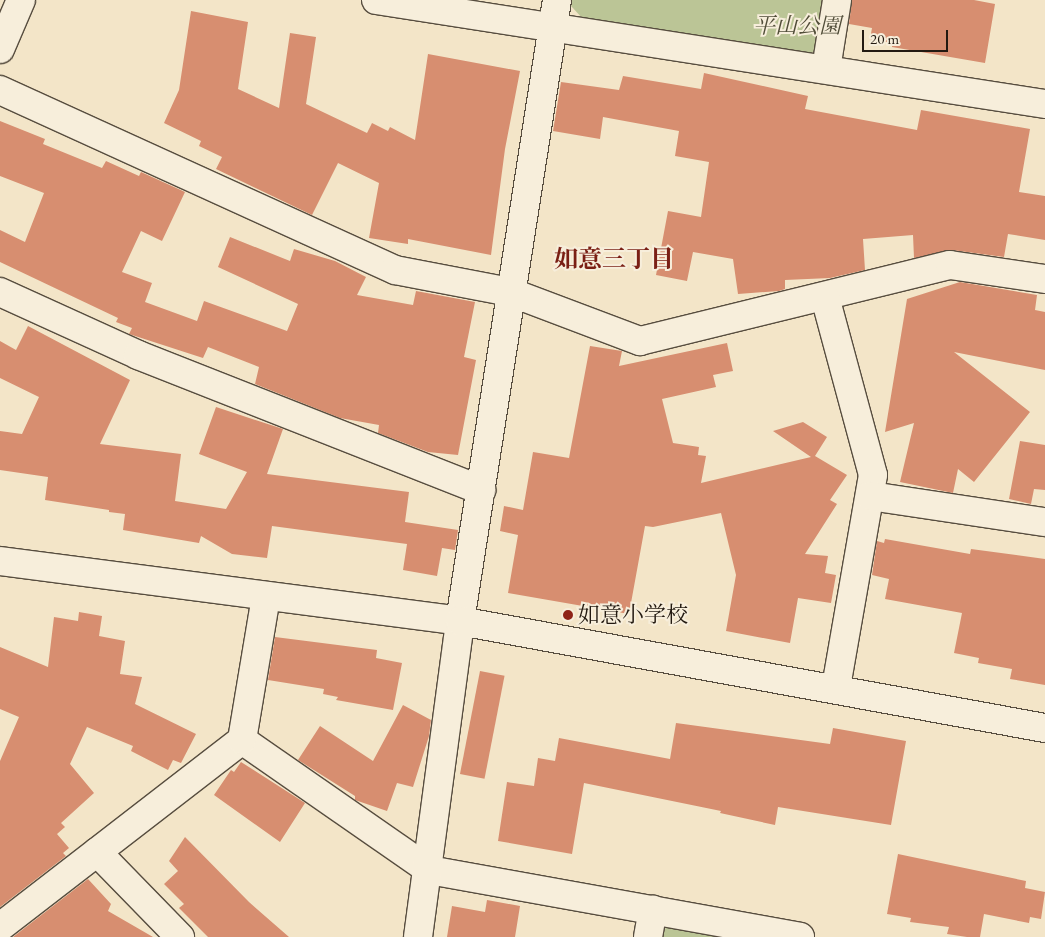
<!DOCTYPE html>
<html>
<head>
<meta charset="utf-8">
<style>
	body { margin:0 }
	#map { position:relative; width:1045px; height:937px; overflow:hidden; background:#f3e5c8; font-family:"EB Garamond","Noto Serif JP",serif }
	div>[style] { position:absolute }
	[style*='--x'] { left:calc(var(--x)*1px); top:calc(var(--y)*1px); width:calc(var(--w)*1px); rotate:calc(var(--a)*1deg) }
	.green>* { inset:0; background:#bbc596 }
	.building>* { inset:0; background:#d78e70; transform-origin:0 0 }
	.roads { filter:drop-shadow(1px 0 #574d3f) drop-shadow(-1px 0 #574d3f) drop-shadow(0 1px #574d3f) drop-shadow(0 -1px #574d3f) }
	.street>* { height:28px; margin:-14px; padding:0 14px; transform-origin:14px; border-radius:14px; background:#f7eedb }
	.secondary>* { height:28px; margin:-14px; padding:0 14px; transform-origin:14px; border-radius:14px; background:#f7eedb }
	.dots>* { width:14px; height:14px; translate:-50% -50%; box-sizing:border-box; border:2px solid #f7eedb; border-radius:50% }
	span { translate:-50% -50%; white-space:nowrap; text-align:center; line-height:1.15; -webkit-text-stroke:4px #f7eedb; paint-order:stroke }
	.park-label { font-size:22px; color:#514d39; font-style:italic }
	.poi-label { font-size:22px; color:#231a11 }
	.left { translate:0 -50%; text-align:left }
	.neighbourhood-label { font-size:24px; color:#7a1f14; font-weight:700 }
	.scale { position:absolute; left:862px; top:30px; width:86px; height:22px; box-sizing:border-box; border:2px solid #231a11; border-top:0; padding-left:6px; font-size:15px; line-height:18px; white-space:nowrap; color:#231a11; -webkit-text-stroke:4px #f7eedb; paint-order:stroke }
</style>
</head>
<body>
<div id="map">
	<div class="green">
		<div style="clip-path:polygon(572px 0,828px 0,821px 46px,810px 54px,584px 20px,571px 6px)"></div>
		<div style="clip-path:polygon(668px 926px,729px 937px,656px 937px)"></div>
	</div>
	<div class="building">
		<div style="clip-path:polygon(852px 0,974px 0,995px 4px,985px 63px,892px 47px,892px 43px,870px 39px,872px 28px,849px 24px)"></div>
		<div style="clip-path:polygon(191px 11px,248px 22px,238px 89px,279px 108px,290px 33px,316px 37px,306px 104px,367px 133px,372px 123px,388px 131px,390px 127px,415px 140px,428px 54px,520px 71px,505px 149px,491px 255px,408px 239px,408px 244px,369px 238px,379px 183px,338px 163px,312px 215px,216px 169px,222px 157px,199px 146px,201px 141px,164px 123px,179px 90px)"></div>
		<div style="clip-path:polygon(704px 73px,808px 96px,805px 109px,917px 130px,921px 110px,1030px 129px,1019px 192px,1045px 196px,1045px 240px,1008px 234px,1004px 257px,952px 250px,914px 258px,913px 235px,863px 239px,865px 270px,830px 278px,785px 280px,785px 289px,779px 291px,738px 294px,733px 259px,693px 252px,687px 281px,656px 275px,668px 211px,701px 217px,709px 162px,675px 156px,679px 131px,603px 117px,600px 139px,553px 131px,561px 82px,619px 90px,623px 76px,701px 89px)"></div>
		<div style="clip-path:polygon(0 121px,45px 139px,43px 144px,102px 168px,106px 161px,139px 176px,141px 172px,185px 192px,162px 241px,141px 231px,122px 272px,152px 283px,145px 302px,197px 321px,204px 301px,287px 331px,298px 304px,218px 267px,230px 237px,290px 261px,294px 249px,335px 261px,366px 277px,357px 295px,413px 305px,416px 291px,475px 302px,464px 357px,476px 360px,458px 455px,428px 452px,378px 433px,379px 425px,340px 418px,255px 384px,259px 367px,208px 347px,203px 358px,129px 334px,132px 328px,116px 322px,118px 318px,0 262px,0 230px,25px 242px,44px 193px,0 176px)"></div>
		<div style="clip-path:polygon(960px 282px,1037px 295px,1035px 310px,1045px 312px,1045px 370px,954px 352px,1030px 412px,974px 482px,958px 469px,953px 493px,900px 482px,914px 423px,885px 432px,907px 299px)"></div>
		<div style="clip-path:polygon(28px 326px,130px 380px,100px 444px,181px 454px,175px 501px,226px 509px,247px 472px,199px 454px,216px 407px,283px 429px,267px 474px,409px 492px,405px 522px,458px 530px,455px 550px,442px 548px,437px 576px,403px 570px,407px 544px,272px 526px,267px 558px,232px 554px,201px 536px,199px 543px,123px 530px,125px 514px,109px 512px,109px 510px,45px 500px,48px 477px,0 470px,0 431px,22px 434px,39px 397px,0 378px,0 341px,16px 350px)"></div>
		<div style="clip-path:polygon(727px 343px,733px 371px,713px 375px,716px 387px,662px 399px,673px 443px,699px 447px,698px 455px,706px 456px,701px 483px,811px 457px,773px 431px,803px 422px,827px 437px,815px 456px,847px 475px,830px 500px,837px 504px,805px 554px,828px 556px,825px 573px,836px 575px,831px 603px,798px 598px,790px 643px,726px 631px,736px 575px,721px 513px,653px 527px,645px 526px,629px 614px,508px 593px,518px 535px,500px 531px,504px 506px,523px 510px,533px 452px,569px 458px,590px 346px,622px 351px,619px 366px)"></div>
		<div style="clip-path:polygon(1020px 441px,1045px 445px,1045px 490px,1034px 489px,1031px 504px,1009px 499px)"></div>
		<div style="clip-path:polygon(885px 539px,970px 554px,971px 549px,1045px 559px,1045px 685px,1010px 679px,1012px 669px,978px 663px,979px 658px,954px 653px,962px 613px,885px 599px,889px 579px,872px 575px,877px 541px,884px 543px)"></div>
		<div style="clip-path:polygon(79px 612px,102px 616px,99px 636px,125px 641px,120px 674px,142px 677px,135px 704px,196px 734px,181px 763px,173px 760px,168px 770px,131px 751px,133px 746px,87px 727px,70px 764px,94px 793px,61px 823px,65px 827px,57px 834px,69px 848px,63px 853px,66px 856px,0 907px,0 761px,19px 717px,0 709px,0 647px,48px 667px,54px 617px,78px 621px)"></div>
		<div style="clip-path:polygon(275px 637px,377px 650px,376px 658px,402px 663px,393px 710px,336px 700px,338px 697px,323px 694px,324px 689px,268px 680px)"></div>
		<div style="left:480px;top:671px;width:25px;height:105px;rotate:11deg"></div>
		<div style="clip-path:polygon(403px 705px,431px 720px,429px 736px,413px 787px,397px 783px,387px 811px,355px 800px,355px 796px,298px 760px,320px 726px,373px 761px)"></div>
		<div style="clip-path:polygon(676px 723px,830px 744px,833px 728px,906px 741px,891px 825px,778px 807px,775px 825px,720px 813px,721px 811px,584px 783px,572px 854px,498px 841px,507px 782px,534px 786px,538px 758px,555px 761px,559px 738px,670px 759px)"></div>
		<div style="clip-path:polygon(241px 762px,305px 803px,280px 842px,214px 795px,231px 770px,234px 772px)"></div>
		<div style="clip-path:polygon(185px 837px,249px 902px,289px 937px,208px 937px,179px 908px,184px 904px,164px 884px,178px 871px,169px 861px)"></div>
		<div style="clip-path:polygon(898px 854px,1026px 881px,1025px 888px,1045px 892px,1041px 919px,1030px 917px,1029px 923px,984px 914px,980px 937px,967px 937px,947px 934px,949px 927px,910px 922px,911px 918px,887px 914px)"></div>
		<div style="clip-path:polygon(88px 879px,111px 904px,108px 911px,153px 937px,13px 937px)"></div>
		<div style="clip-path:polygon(487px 900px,520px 906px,515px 937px,447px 937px,452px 906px,485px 912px)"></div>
	</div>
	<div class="roads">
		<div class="street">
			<div style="--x:376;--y:0;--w:677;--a:8.84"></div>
			<div style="--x:0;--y:49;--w:53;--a:-66.8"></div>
			<div style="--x:826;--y:69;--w:70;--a:-80.9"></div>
			<div style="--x:0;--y:90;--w:434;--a:24.5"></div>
			<div style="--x:395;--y:270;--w:117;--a:10.8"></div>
			<div style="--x:510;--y:292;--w:139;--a:20.7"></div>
			<div style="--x:640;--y:341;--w:319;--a:-13.8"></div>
			<div style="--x:950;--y:265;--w:96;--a:8.4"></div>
			<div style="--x:0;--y:292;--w:152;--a:24.5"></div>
			<div style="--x:138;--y:355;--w:369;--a:21.5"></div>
			<div style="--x:825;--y:297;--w:184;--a:74.9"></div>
			<div style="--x:873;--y:475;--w:216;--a:99.9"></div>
			<div style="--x:870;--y:496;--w:177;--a:8.5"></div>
			<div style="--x:242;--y:740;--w:228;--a:34.8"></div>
			<div style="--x:429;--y:870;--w:377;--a:10.2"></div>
			<div style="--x:97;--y:852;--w:119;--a:45.7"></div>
			<div style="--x:0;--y:927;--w:306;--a:-37.7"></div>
			<div style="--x:242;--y:740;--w:146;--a:-80.5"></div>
			<div style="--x:418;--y:937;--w:319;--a:-82.4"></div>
			<div style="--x:460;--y:621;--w:629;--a:-81.12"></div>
			<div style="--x:648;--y:937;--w:28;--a:-80"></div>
		</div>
		<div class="secondary">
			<div style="--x:0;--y:561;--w:464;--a:7.4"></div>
			<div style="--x:460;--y:621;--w:595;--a:10.37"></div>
		</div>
	</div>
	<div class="dots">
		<div style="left:568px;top:615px;background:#8f2418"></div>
	</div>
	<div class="park-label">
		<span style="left:797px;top:26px">平山公園</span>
	</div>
	<div class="poi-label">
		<span class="left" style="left:578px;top:615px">如意小学校</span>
	</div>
	<div class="neighbourhood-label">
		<span style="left:614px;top:259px">如意三丁目</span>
	</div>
	<div class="scale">20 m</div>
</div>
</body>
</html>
